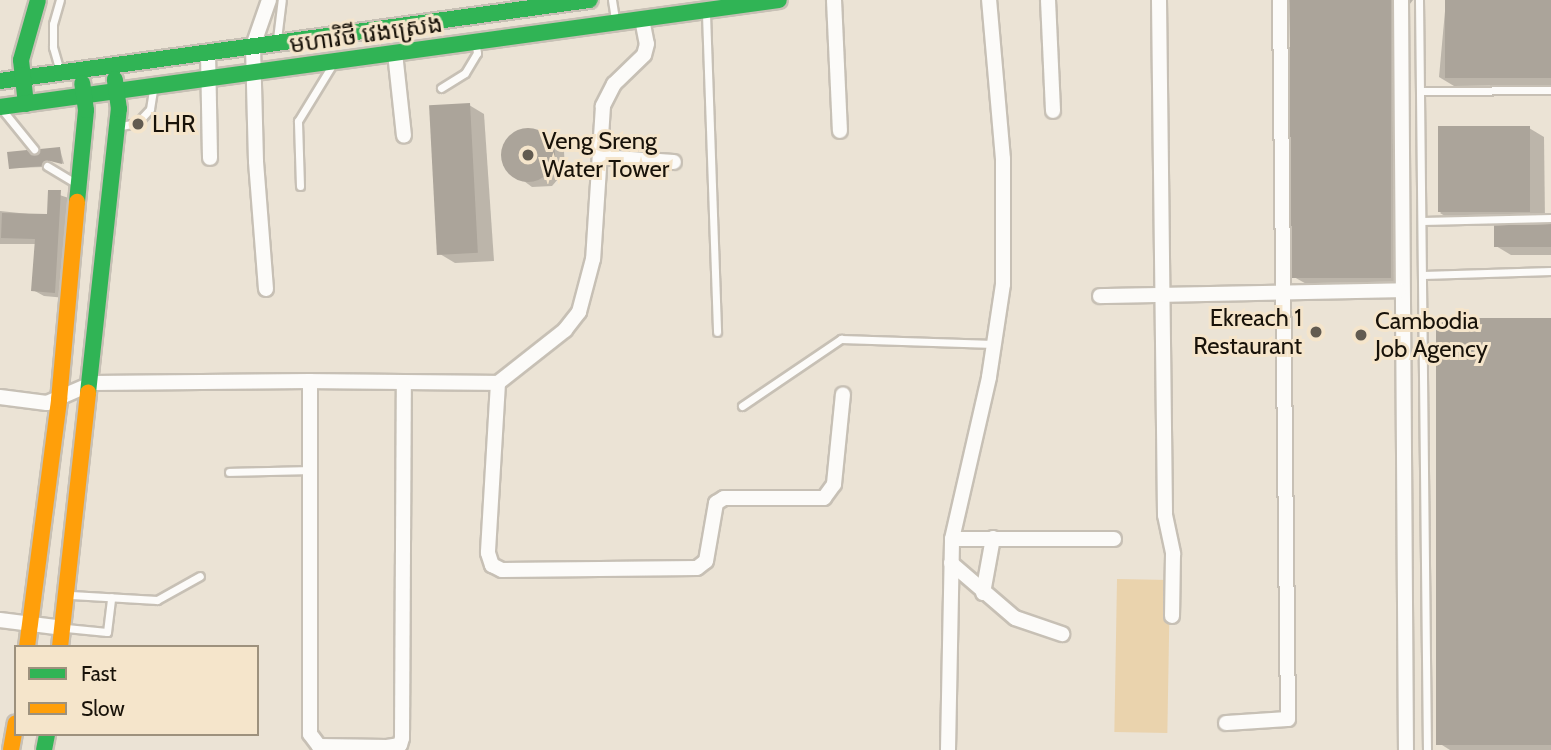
<!DOCTYPE html>
<html>
<head>
<meta charset="utf-8">
<style>
	body { margin:0 }
	#map { position:relative; width:1551px; height:750px; overflow:hidden; background:#ebe3d5; font-family:Cabin,"Noto Sans Khmer",sans-serif }
	div>[style] { position:absolute }
	[style*='--x'] { left:calc(var(--x)*1px); top:calc(var(--y)*1px); width:calc(var(--w)*1px); rotate:calc(var(--a)*1deg) }
	.water>* { inset:0; background:#ead3ad; transform-origin:0 0 }
	.shadow>* { inset:0; background:#0003 }
	.building>* { inset:0; background:#aba49a; transform-origin:0 0 }
	.round { border-radius:50% }
	.roads { filter:drop-shadow(2px 0 #c7c0b5) drop-shadow(-2px 0 #c7c0b5) drop-shadow(0 2px #c7c0b5) drop-shadow(0 -2px #c7c0b5) }
	.lane>* { height:7px; margin:-3.5px; padding:0 3.5px; transform-origin:3.5px; border-radius:3.5px; background:#fcfbf9 }
	.street>* { height:14px; margin:-7px; padding:0 7px; transform-origin:7px; border-radius:7px; background:#fcfbf9 }
	.fast>* { height:16px; margin:-8px; padding:0 8px; transform-origin:8px; border-radius:8px; background:#30b455 }
	.slow>* { height:16px; margin:-8px; padding:0 8px; transform-origin:8px; border-radius:8px; background:#ff9f0a }
	.dots>* { width:19px; height:19px; translate:-50% -50%; box-sizing:border-box; border:4px solid #f5e5cb; border-radius:50% }
	span { translate:-50% -50%; white-space:nowrap; text-align:center; line-height:1.15; -webkit-text-stroke:6px #f5e5cb; paint-order:stroke }
	.street-label { font-size:24px; color:#181209 }
	.poi-label { font-size:24px; color:#181209 }
	.left { translate:0 -50%; text-align:left }
	.right { translate:-100% -50%; text-align:right }
	.legend { position:absolute; left:14px; top:645px; width:245px; height:91px; box-sizing:border-box; background:#f5e5cb; border:2px solid #9d917d; margin:0; padding:9px 12px; list-style:none; font-size:21px; color:#181209 }
	.legend li { display:flex; align-items:center; gap:14px; height:35px }
	.legend b { width:35px; border:2px solid #9d917d }
</style>
</head>
<body>
<div id="map">
	<div class="water">
		<div style="left:1170px;top:580px;width:153px;height:53px;rotate:91deg"></div>
	</div>
	<div class="shadow">
		<div style="clip-path:polygon(1289px 0,1413px 0,1406px 9px,1408px 285px,1310px 286px,1294px 277px)"></div>
		<div style="clip-path:polygon(1446px 0,1551px 0,1551px 85px,1454px 86px,1439px 77px)"></div>
		<div style="clip-path:polygon(469px 105px,484px 114px,494px 261px,455px 263px,440px 254px)"></div>
		<div style="clip-path:polygon(1529px 128px,1544px 137px,1545px 220px,1455px 222px,1440px 213px)"></div>
		<div style="clip-path:polygon(536px 131px,564px 151px,565px 171px,552px 186px,532px 187px,505px 167px,504px 147px,517px 132px)"></div>
		<div style="clip-path:polygon(60px 149px,64px 164px,50px 160px,44px 167px,11px 168px)"></div>
		<div style="clip-path:polygon(50px 192px,72px 199px,66px 298px,44px 296px,33px 290px,37px 244px,0 244px,0 211px,48px 216px)"></div>
		<div style="clip-path:polygon(1551px 226px,1551px 255px,1511px 255px,1496px 246px)"></div>
		<div style="clip-path:polygon(1551px 320px,1551px 750px,1450px 750px,1442px 745px)"></div>
	</div>
	<div class="building">
		<div style="left:1290px;top:0;width:101px;height:278px"></div>
		<div style="left:1445px;top:0;width:106px;height:78px"></div>
		<div style="left:470px;top:103px;width:150px;height:41px;rotate:87deg"></div>
		<div style="left:1530px;top:126px;width:86px;height:92px;rotate:90deg"></div>
		<div class="round" style="left:501px;top:128px;width:54px;height:54px"></div>
		<div style="clip-path:polygon(60px 147px,62px 164px,46px 160px,41px 166px,9px 169px,7px 152px,27px 150px,34px 155px,40px 149px)"></div>
		<div style="clip-path:polygon(48px 190px,61px 190px,55px 293px,31px 291px,35px 239px,1px 238px,2px 213px,47px 214px)"></div>
		<div style="left:1551px;top:224px;width:23px;height:57px;rotate:90deg"></div>
		<div style="left:1551px;top:318px;width:427px;height:115px;rotate:90deg"></div>
	</div>
	<div class="roads">
		<div class="lane">
			<div style="--x:612;--y:0;--w:18;--a:81"></div>
			<div style="--x:1419;--y:0;--w:750;--a:89.39"></div>
			<div style="--x:706;--y:14;--w:318;--a:88"></div>
			<div style="--x:277;--y:39;--w:39;--a:-83"></div>
			<div style="--x:59;--y:68;--w:22;--a:-106"></div>
			<div style="--x:53;--y:47;--w:23;--a:-90"></div>
			<div style="--x:53;--y:24;--w:25;--a:-74"></div>
			<div style="--x:441;--y:88;--w:28;--a:-32"></div>
			<div style="--x:465;--y:73;--w:23;--a:-59"></div>
			<div style="--x:477;--y:53;--w:7;--a:-98"></div>
			<div style="--x:1421;--y:91;--w:130;--a:-0.4"></div>
			<div style="--x:4;--y:112;--w:48;--a:51"></div>
			<div style="--x:121;--y:126;--w:16;--a:-11"></div>
			<div style="--x:137;--y:123;--w:19;--a:-47"></div>
			<div style="--x:150;--y:109;--w:19;--a:-81"></div>
			<div style="--x:47;--y:166;--w:33;--a:31"></div>
			<div style="--x:300;--y:186;--w:65;--a:-91.8"></div>
			<div style="--x:298;--y:121;--w:63;--a:-58.6"></div>
			<div style="--x:1422;--y:221;--w:129;--a:-1.3"></div>
			<div style="--x:1423;--y:275;--w:128;--a:-1.8"></div>
			<div style="--x:742;--y:406;--w:120;--a:-34.1"></div>
			<div style="--x:841;--y:339;--w:153;--a:1.9"></div>
			<div style="--x:229;--y:472;--w:80;--a:-1.4"></div>
			<div style="--x:71;--y:595;--w:86;--a:3.3"></div>
			<div style="--x:157;--y:600;--w:49;--a:-29.2"></div>
			<div style="--x:66;--y:628;--w:41;--a:5.6"></div>
			<div style="--x:107;--y:632;--w:35;--a:-83"></div>
		</div>
		<div class="street">
			<div style="--x:834;--y:0;--w:131;--a:87.4"></div>
			<div style="--x:1048;--y:0;--w:111;--a:87.4"></div>
			<div style="--x:1159;--y:0;--w:515;--a:89.33"></div>
			<div style="--x:1165;--y:515;--w:40;--a:78"></div>
			<div style="--x:1173;--y:554;--w:62;--a:90.9"></div>
			<div style="--x:1401;--y:0;--w:750;--a:89.62"></div>
			<div style="--x:642;--y:19;--w:25;--a:79"></div>
			<div style="--x:647;--y:44;--w:11;--a:105"></div>
			<div style="--x:644;--y:55;--w:42;--a:136"></div>
			<div style="--x:614;--y:84;--w:25;--a:117"></div>
			<div style="--x:603;--y:106;--w:153;--a:93.7"></div>
			<div style="--x:593;--y:259;--w:55;--a:104.8"></div>
			<div style="--x:579;--y:312;--w:23;--a:128"></div>
			<div style="--x:565;--y:330;--w:85;--a:141.7"></div>
			<div style="--x:498;--y:383;--w:170;--a:93.4"></div>
			<div style="--x:488;--y:553;--w:13;--a:72"></div>
			<div style="--x:492;--y:565;--w:11;--a:27"></div>
			<div style="--x:502;--y:570;--w:195;--a:-0.6"></div>
			<div style="--x:697;--y:568;--w:11;--a:-38"></div>
			<div style="--x:706;--y:561;--w:59;--a:-80.2"></div>
			<div style="--x:716;--y:503;--w:9;--a:-32"></div>
			<div style="--x:724;--y:498;--w:100;--a:0"></div>
			<div style="--x:824;--y:498;--w:17;--a:-54"></div>
			<div style="--x:834;--y:484;--w:90;--a:-84.3"></div>
			<div style="--x:208;--y:53;--w:105;--a:88.9"></div>
			<div style="--x:395;--y:53;--w:83;--a:83.8"></div>
			<div style="--x:601;--y:157;--w:73;--a:3.9"></div>
			<div style="--x:266;--y:289;--w:128;--a:-94.5"></div>
			<div style="--x:256;--y:161;--w:115;--a:-91.5"></div>
			<div style="--x:253;--y:46;--w:49;--a:-70.8"></div>
			<div style="--x:1100;--y:296;--w:299;--a:-1.1"></div>
			<div style="--x:310;--y:381;--w:188;--a:0.6"></div>
			<div style="--x:0;--y:397;--w:47;--a:7.3"></div>
			<div style="--x:47;--y:403;--w:50;--a:-23.5"></div>
			<div style="--x:93;--y:383;--w:217;--a:-0.5"></div>
			<div style="--x:310;--y:381;--w:353;--a:90"></div>
			<div style="--x:310;--y:734;--w:15;--a:53"></div>
			<div style="--x:319;--y:746;--w:68;--a:0.8"></div>
			<div style="--x:387;--y:747;--w:13;--a:-9"></div>
			<div style="--x:400;--y:745;--w:7;--a:-74"></div>
			<div style="--x:402;--y:738;--w:355;--a:-89.7"></div>
			<div style="--x:952;--y:539;--w:162;--a:0"></div>
			<div style="--x:951;--y:563;--w:84;--a:40.7"></div>
			<div style="--x:1015;--y:618;--w:50;--a:18.8"></div>
			<div style="--x:983;--y:593;--w:56;--a:-79.7"></div>
			<div style="--x:0;--y:620;--w:64;--a:7.2"></div>
			<div style="--x:1226;--y:723;--w:62;--a:-3.7"></div>
			<div style="--x:1288;--y:719;--w:719;--a:-90.64"></div>
			<div style="--x:948;--y:750;--w:211;--a:-88.9"></div>
			<div style="--x:952;--y:539;--w:166;--a:-77.1"></div>
			<div style="--x:989;--y:377;--w:94;--a:-81.4"></div>
			<div style="--x:1003;--y:284;--w:125;--a:-90"></div>
			<div style="--x:1003;--y:159;--w:160;--a:-95"></div>
		</div>
		<div class="fast">
			<div style="--x:0;--y:81;--w:595;--a:-7.83"></div>
			<div style="--x:26;--y:104;--w:44;--a:-96.5"></div>
			<div style="--x:21;--y:60;--w:62;--a:-74.2"></div>
			<div style="--x:0;--y:107;--w:786;--a:-7.82"></div>
			<div style="--x:77;--y:202;--w:92;--a:-84.4"></div>
			<div style="--x:86;--y:110;--w:27;--a:-98"></div>
			<div style="--x:88;--y:393;--w:286;--a:-83.8"></div>
			<div style="--x:119;--y:109;--w:30;--a:-98"></div>
			<div style="--x:44;--y:750;--w:16;--a:-79"></div>
		</div>
		<div class="slow">
			<div style="--x:27;--y:647;--w:249;--a:-82.6"></div>
			<div style="--x:59;--y:400;--w:199;--a:-84.8"></div>
			<div style="--x:60;--y:647;--w:256;--a:-83.7"></div>
			<div style="--x:11;--y:750;--w:27;--a:-80"></div>
		</div>
	</div>
	<div class="dots">
		<div style="left:138px;top:124px;background:#625b50"></div>
		<div style="left:528px;top:155px;background:#625b50"></div>
		<div style="left:1316px;top:332px;background:#625b50"></div>
		<div style="left:1361px;top:335px;background:#625b50"></div>
	</div>
	<div class="street-label">
		<span style="left:366px;top:34px;rotate:-8deg">មហាវិថី វេងស្រេង</span>
	</div>
	<div class="poi-label">
		<span class="left" style="left:152px;top:124px">LHR</span>
		<span class="left" style="left:542px;top:155px">Veng Sreng<br>Water Tower</span>
		<span class="right" style="left:1302px;top:332px">Ekreach 1<br>Restaurant</span>
		<span class="left" style="left:1375px;top:335px">Cambodia<br>Job Agency</span>
	</div>
	<ul class="legend">
	<li><b style="height:9px;background:#30b455"></b>Fast</li>
	<li><b style="height:9px;background:#ff9f0a"></b>Slow</li>
	</ul>
</div>
</body>
</html>
